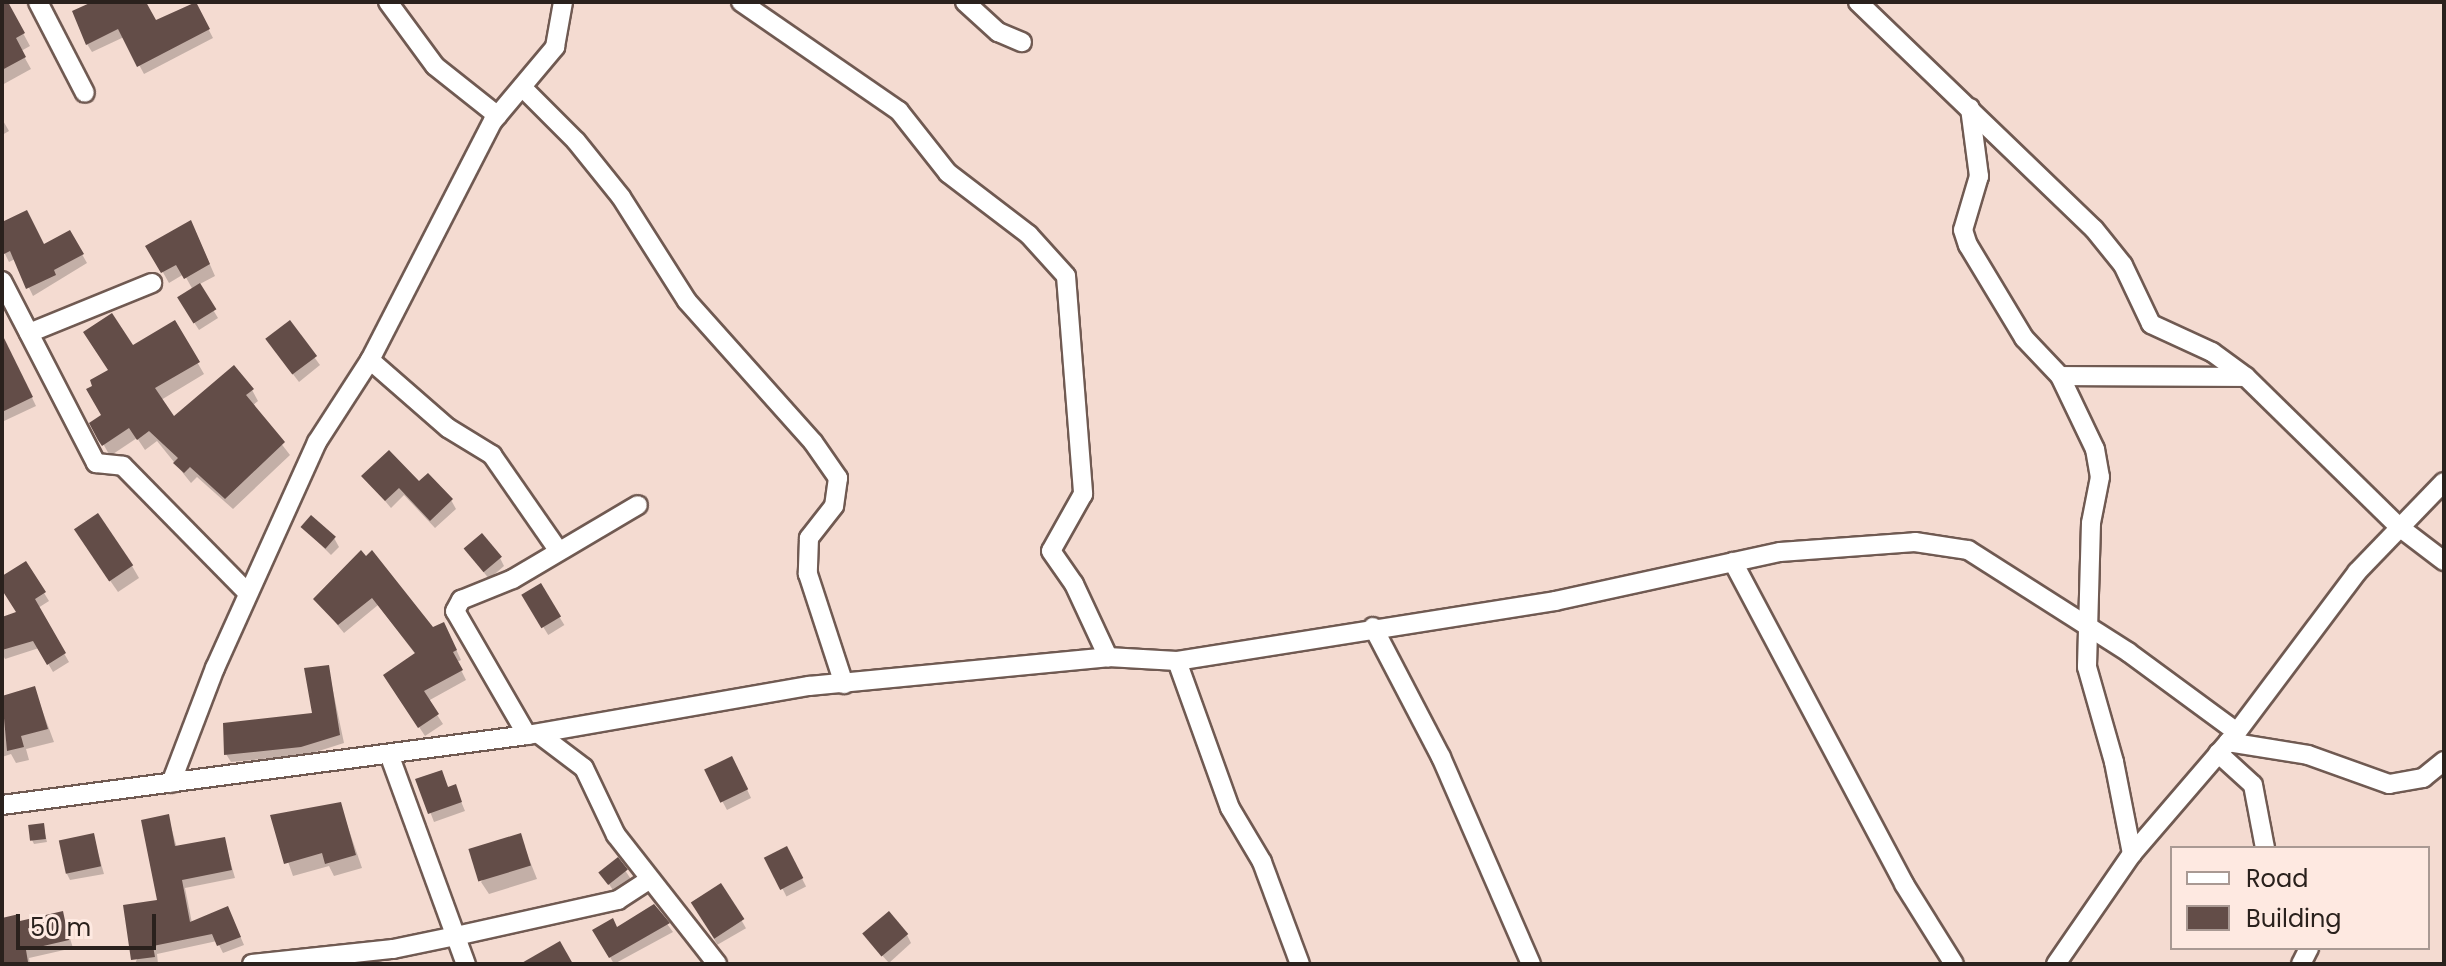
<!DOCTYPE html>
<html>
<head>
<meta charset="utf-8">
<style>
	body { margin:0 }
	#map { position:relative; width:2446px; height:966px; overflow:hidden; background:#f4dbd1; font-family:Poppins,sans-serif }
	div>[style] { position:absolute }
	[style*='--x'] { left:calc(var(--x)*1px); top:calc(var(--y)*1px); width:calc(var(--w)*1px); rotate:calc(var(--a)*1deg) }
	.shadow>* { inset:0; background:#0003; transform-origin:0 0 }
	.building>* { inset:0; background:#634d48; transform-origin:0 0 }
	.roads { filter:drop-shadow(2px 0 #705a52) drop-shadow(-2px 0 #705a52) drop-shadow(0 2px #705a52) drop-shadow(0 -2px #705a52) }
	.minor>* { height:18px; margin:-9px; padding:0 9px; transform-origin:9px; border-radius:9px; background:#fff }
	span { translate:-50% -50%; white-space:nowrap; text-align:center; line-height:1.15; -webkit-text-stroke:8px #fee9e1; paint-order:stroke }
	.frame { position:absolute; inset:0; border:4px solid #2a211d; pointer-events:none }
	.legend { position:absolute; left:2170px; top:846px; width:260px; height:104px; box-sizing:border-box; background:#fee9e1; border:2px solid #a99993; margin:0; padding:10px 14px; list-style:none; font-size:24px; color:#2a211d }
	.legend li { display:flex; align-items:center; gap:16px; height:40px }
	.legend b { width:40px; border:2px solid #a99993 }
	.scale { position:absolute; left:16px; top:914px; width:140px; height:36px; box-sizing:border-box; border:4px solid #2a211d; border-top:0; padding-left:10px; font-size:24px; line-height:28px; white-space:nowrap; color:#2a211d; -webkit-text-stroke:6px #fee9e1; paint-order:stroke }
</style>
</head>
<body>
<div id="map">
	<div class="shadow">
		<div style="clip-path:polygon(98px 2px,144px 2px,155px 23px,195px 3px,213px 38px,144px 74px,124px 37px,92px 52px,87px 44px)"></div>
		<div style="clip-path:polygon(11px 11px,30px 46px,21px 51px,31px 69px,2px 85px,2px 16px)"></div>
		<div style="clip-path:polygon(2px 119px,9px 131px,2px 135px)"></div>
		<div style="clip-path:polygon(2px 224px,44px 247px,70px 233px,87px 263px,33px 296px,15px 259px,9px 262px,2px 248px)"></div>
		<div style="clip-path:polygon(196px 233px,215px 276px,198px 285px,218px 318px,199px 330px,179px 299px,193px 290px,184px 274px,169px 283px,148px 246px)"></div>
		<div style="clip-path:polygon(174px 322px,204px 374px,161px 400px,174px 418px,252px 390px,258px 401px,252px 406px,290px 455px,233px 509px,197px 477px,191px 483px,157px 441px,145px 450px,137px 438px,110px 456px,92px 424px,104px 416px,110px 371px,132px 347px)"></div>
		<div style="clip-path:polygon(289px 323px,320px 365px,299px 382px,272px 347px)"></div>
		<div style="clip-path:polygon(2px 336px,36px 406px,4px 421px,2px 418px)"></div>
		<div style="clip-path:polygon(364px 476px,419px 484px,451px 500px,456px 509px,435px 528px,404px 495px,391px 508px)"></div>
		<div style="clip-path:polygon(303px 527px,334px 538px,339px 547px,331px 555px)"></div>
		<div style="clip-path:polygon(84px 543px,132px 566px,139px 578px,118px 592px)"></div>
		<div style="clip-path:polygon(466px 549px,500px 558px,504px 566px,489px 579px)"></div>
		<div style="clip-path:polygon(361px 553px,433px 629px,449px 634px,461px 660px,457px 662px,466px 680px,428px 701px,443px 724px,425px 736px,391px 684px,416px 655px,378px 605px,344px 633px,316px 599px)"></div>
		<div style="clip-path:polygon(26px 564px,49px 601px,38px 608px,69px 662px,53px 672px,39px 648px,5px 659px,2px 653px,2px 617px,19px 614px,2px 578px)"></div>
		<div style="left:540px;top:586px;width:46px;height:19px;rotate:58deg"></div>
		<div style="clip-path:polygon(328px 667px,344px 743px,306px 755px,231px 762px,226px 754px,314px 715px)"></div>
		<div style="clip-path:polygon(34px 688px,54px 742px,26px 749px,29px 760px,16px 763px,11px 754px,2px 757px,2px 698px)"></div>
		<div style="clip-path:polygon(736px 766px,751px 798px,727px 810px,706px 771px)"></div>
		<div style="clip-path:polygon(441px 773px,449px 789px,455px 787px,465px 811px,434px 822px,418px 780px)"></div>
		<div style="clip-path:polygon(340px 804px,362px 868px,334px 876px,329px 866px,293px 876px,272px 816px)"></div>
		<div style="clip-path:polygon(168px 816px,177px 848px,224px 839px,235px 878px,185px 888px,192px 923px,232px 917px,244px 945px,223px 953px,217px 941px,157px 954px,158px 964px,135px 964px,159px 902px)"></div>
		<div style="clip-path:polygon(43px 825px,47px 842px,34px 844px,32px 840px)"></div>
		<div style="clip-path:polygon(93px 835px,104px 874px,70px 880px,66px 872px)"></div>
		<div style="clip-path:polygon(520px 836px,537px 879px,489px 894px,481px 882px)"></div>
		<div style="left:787px;top:849px;width:42px;height:22px;rotate:63deg"></div>
		<div style="left:618px;top:860px;width:23px;height:21px;rotate:56deg"></div>
		<div style="left:721px;top:885px;width:50px;height:33px;rotate:60deg"></div>
		<div style="clip-path:polygon(654px 906px,673px 932px,614px 964px,595px 931px,617px 929px)"></div>
		<div style="clip-path:polygon(62px 913px,73px 948px,29px 958px,30px 964px,2px 964px,2px 920px,18px 917px,21px 922px)"></div>
		<div style="clip-path:polygon(907px 935px,911px 943px,889px 963px,870px 942px)"></div>
	</div>
	<div class="building">
		<div style="clip-path:polygon(2px 2px,8px 2px,25px 33px,16px 38px,26px 57px,2px 70px)"></div>
		<div style="clip-path:polygon(92px 2px,146px 2px,156px 20px,196px 2px,210px 29px,137px 67px,118px 29px,86px 45px,72px 11px)"></div>
		<div style="clip-path:polygon(27px 210px,44px 244px,70px 230px,84px 254px,54px 270px,56px 275px,26px 289px,10px 251px,2px 255px,2px 222px)"></div>
		<div style="clip-path:polygon(191px 220px,210px 264px,184px 279px,176px 265px,161px 273px,145px 246px)"></div>
		<div style="left:200px;top:283px;width:31px;height:27px;rotate:58deg"></div>
		<div style="clip-path:polygon(112px 313px,133px 345px,175px 320px,200px 362px,155px 388px,174px 416px,234px 365px,254px 389px,246px 395px,285px 442px,225px 499px,190px 467px,184px 473px,173px 463px,178px 458px,149px 431px,137px 440px,129px 428px,102px 446px,98px 440px,89px 423px,101px 415px,86px 389px,92px 386px,90px 380px,108px 370px,83px 332px)"></div>
		<div style="left:290px;top:320px;width:45px;height:31px;rotate:53deg"></div>
		<div style="clip-path:polygon(2px 334px,33px 397px,2px 412px)"></div>
		<div style="clip-path:polygon(389px 450px,419px 481px,428px 473px,453px 499px,430px 521px,399px 488px,385px 501px,361px 476px)"></div>
		<div style="left:98px;top:513px;width:63px;height:29px;rotate:56deg"></div>
		<div style="left:311px;top:515px;width:33px;height:16px;rotate:41deg"></div>
		<div style="left:482px;top:533px;width:31px;height:24px;rotate:50deg"></div>
		<div style="clip-path:polygon(361px 550px,366px 556px,372px 550px,433px 627px,444px 622px,457px 650px,453px 652px,463px 670px,424px 691px,439px 714px,418px 728px,383px 675px,415px 653px,372px 598px,338px 625px,313px 599px)"></div>
		<div style="clip-path:polygon(26px 561px,46px 592px,35px 599px,66px 653px,47px 665px,33px 641px,2px 650px,2px 617px,16px 612px,2px 590px,2px 576px)"></div>
		<div style="left:541px;top:583px;width:39px;height:23px;rotate:59deg"></div>
		<div style="clip-path:polygon(329px 665px,340px 735px,301px 747px,224px 755px,223px 723px,312px 713px,304px 668px)"></div>
		<div style="clip-path:polygon(35px 686px,48px 729px,21px 736px,24px 747px,7px 751px,2px 696px)"></div>
		<div style="left:732px;top:756px;width:37px;height:31px;rotate:64deg"></div>
		<div style="clip-path:polygon(442px 770px,448px 787px,456px 784px,462px 802px,428px 814px,415px 779px)"></div>
		<div style="clip-path:polygon(341px 802px,356px 855px,325px 864px,322px 853px,284px 864px,270px 815px)"></div>
		<div style="clip-path:polygon(169px 814px,175px 846px,225px 837px,232px 870px,182px 880px,190px 922px,228px 906px,241px 937px,217px 946px,212px 934px,153px 946px,155px 957px,131px 960px,123px 905px,157px 900px,141px 820px)"></div>
		<div style="left:44px;top:823px;width:16px;height:16px;rotate:83deg"></div>
		<div style="left:94px;top:833px;width:34px;height:36px;rotate:78deg"></div>
		<div style="left:521px;top:833px;width:34px;height:55px;rotate:73deg"></div>
		<div style="left:787px;top:846px;width:36px;height:26px;rotate:63deg"></div>
		<div style="left:618px;top:857px;width:16px;height:25px;rotate:52deg"></div>
		<div style="left:721px;top:883px;width:43px;height:36px;rotate:57deg"></div>
		<div style="clip-path:polygon(654px 904px,670px 923px,609px 958px,592px 930px,613px 918px,617px 927px)"></div>
		<div style="clip-path:polygon(63px 911px,69px 940px,26px 950px,28px 962px,2px 964px,2px 918px,19px 914px,20px 921px)"></div>
		<div style="left:889px;top:911px;width:30px;height:35px;rotate:50deg"></div>
		<div style="clip-path:polygon(560px 941px,573px 964px,520px 964px)"></div>
	</div>
	<div class="roads">
		<div class="minor">
			<div style="--x:38;--y:2;--w:102;--a:62.7"></div>
			<div style="--x:388;--y:2;--w:79;--a:53.7"></div>
			<div style="--x:435;--y:66;--w:80;--a:38.4"></div>
			<div style="--x:741;--y:2;--w:192;--a:34.6"></div>
			<div style="--x:899;--y:111;--w:79;--a:51.7"></div>
			<div style="--x:948;--y:173;--w:102;--a:37.4"></div>
			<div style="--x:1029;--y:235;--w:55;--a:47.9"></div>
			<div style="--x:1066;--y:276;--w:219;--a:85.5"></div>
			<div style="--x:1083;--y:494;--w:65;--a:119.3"></div>
			<div style="--x:1051;--y:551;--w:40;--a:55.1"></div>
			<div style="--x:1074;--y:584;--w:81;--a:65"></div>
			<div style="--x:965;--y:2;--w:45;--a:42.3"></div>
			<div style="--x:998;--y:32;--w:26;--a:23"></div>
			<div style="--x:1858;--y:2;--w:327;--a:43.9"></div>
			<div style="--x:2094;--y:229;--w:46;--a:51.1"></div>
			<div style="--x:2123;--y:265;--w:65;--a:64.6"></div>
			<div style="--x:2151;--y:324;--w:67;--a:24.7"></div>
			<div style="--x:2212;--y:352;--w:42;--a:36.3"></div>
			<div style="--x:2246;--y:377;--w:213;--a:44.4"></div>
			<div style="--x:2398;--y:526;--w:58;--a:37.3"></div>
			<div style="--x:522;--y:87;--w:76;--a:45"></div>
			<div style="--x:576;--y:141;--w:72;--a:51.2"></div>
			<div style="--x:621;--y:197;--w:123;--a:57.6"></div>
			<div style="--x:687;--y:301;--w:189;--a:48.2"></div>
			<div style="--x:813;--y:442;--w:44;--a:55.2"></div>
			<div style="--x:838;--y:478;--w:28;--a:98"></div>
			<div style="--x:834;--y:506;--w:41;--a:128"></div>
			<div style="--x:809;--y:538;--w:36;--a:92"></div>
			<div style="--x:808;--y:574;--w:116;--a:71.9"></div>
			<div style="--x:1970;--y:108;--w:69;--a:82.5"></div>
			<div style="--x:1979;--y:176;--w:56;--a:106.5"></div>
			<div style="--x:1963;--y:230;--w:16;--a:72"></div>
			<div style="--x:1968;--y:245;--w:109;--a:58.9"></div>
			<div style="--x:2024;--y:338;--w:52;--a:46.5"></div>
			<div style="--x:2060;--y:376;--w:81;--a:64.4"></div>
			<div style="--x:2095;--y:449;--w:28;--a:80"></div>
			<div style="--x:2100;--y:477;--w:47;--a:101.1"></div>
			<div style="--x:2091;--y:523;--w:144;--a:91.6"></div>
			<div style="--x:2087;--y:667;--w:99;--a:74.1"></div>
			<div style="--x:2114;--y:762;--w:94;--a:78.9"></div>
			<div style="--x:2;--y:281;--w:205;--a:62.7"></div>
			<div style="--x:96;--y:463;--w:27;--a:6"></div>
			<div style="--x:123;--y:466;--w:178;--a:45.5"></div>
			<div style="--x:29;--y:333;--w:133;--a:-22.1"></div>
			<div style="--x:370;--y:360;--w:103;--a:41.1"></div>
			<div style="--x:448;--y:428;--w:52;--a:31.5"></div>
			<div style="--x:492;--y:455;--w:116;--a:55.2"></div>
			<div style="--x:2060;--y:376;--w:186;--a:0.3"></div>
			<div style="--x:1733;--y:562;--w:365;--a:62"></div>
			<div style="--x:1904;--y:884;--w:94;--a:58"></div>
			<div style="--x:1373;--y:627;--w:147;--a:62.4"></div>
			<div style="--x:1441;--y:757;--w:226;--a:66.5"></div>
			<div style="--x:1177;--y:661;--w:156;--a:70.2"></div>
			<div style="--x:1230;--y:808;--w:63;--a:59.3"></div>
			<div style="--x:1262;--y:862;--w:109;--a:69.6"></div>
			<div style="--x:539;--y:734;--w:56;--a:37.1"></div>
			<div style="--x:584;--y:768;--w:74;--a:64.5"></div>
			<div style="--x:616;--y:835;--w:164;--a:51.9"></div>
			<div style="--x:527;--y:735;--w:143;--a:-120.1"></div>
			<div style="--x:455;--y:611;--w:13;--a:-61"></div>
			<div style="--x:461;--y:600;--w:56;--a:-22"></div>
			<div style="--x:513;--y:579;--w:145;--a:-30.6"></div>
			<div style="--x:2228;--y:742;--w:81;--a:9.2"></div>
			<div style="--x:2308;--y:755;--w:86;--a:19.7"></div>
			<div style="--x:2389;--y:784;--w:35;--a:-10"></div>
			<div style="--x:2423;--y:778;--w:27;--a:-39"></div>
			<div style="--x:2218;--y:753;--w:47;--a:42.4"></div>
			<div style="--x:2253;--y:785;--w:64;--a:79.2"></div>
			<div style="--x:389;--y:754;--w:224;--a:69.9"></div>
			<div style="--x:171;--y:783;--w:123;--a:-69.1"></div>
			<div style="--x:215;--y:668;--w:248;--a:-65.7"></div>
			<div style="--x:317;--y:442;--w:98;--a:-57.1"></div>
			<div style="--x:370;--y:360;--w:269;--a:-62.8"></div>
			<div style="--x:493;--y:121;--w:97;--a:-50"></div>
			<div style="--x:555;--y:47;--w:46;--a:-79.9"></div>
			<div style="--x:2;--y:805;--w:530;--a:-7.59"></div>
			<div style="--x:527;--y:735;--w:286;--a:-9.9"></div>
			<div style="--x:809;--y:686;--w:300;--a:-5.5"></div>
			<div style="--x:1108;--y:657;--w:69;--a:3.3"></div>
			<div style="--x:1177;--y:661;--w:383;--a:-9"></div>
			<div style="--x:1555;--y:601;--w:230;--a:-12.3"></div>
			<div style="--x:1780;--y:552;--w:135;--a:-4.2"></div>
			<div style="--x:1915;--y:542;--w:54;--a:8.6"></div>
			<div style="--x:1968;--y:550;--w:190;--a:32.5"></div>
			<div style="--x:2128;--y:652;--w:135;--a:36.3"></div>
			<div style="--x:252;--y:964;--w:142;--a:-6.1"></div>
			<div style="--x:393;--y:949;--w:64;--a:-11.7"></div>
			<div style="--x:456;--y:936;--w:166;--a:-12.5"></div>
			<div style="--x:618;--y:900;--w:38;--a:-33"></div>
			<div style="--x:2056;--y:964;--w:134;--a:-55.4"></div>
			<div style="--x:2132;--y:854;--w:161;--a:-49.3"></div>
			<div style="--x:2237;--y:732;--w:200;--a:-53.1"></div>
			<div style="--x:2357;--y:572;--w:125;--a:-46"></div>
			<div style="--x:2301;--y:964;--w:18;--a:-63"></div>
		</div>
	</div>
	<div class="frame"></div>
	<ul class="legend">
	<li><b style="height:10px;background:#fff"></b>Road</li>
	<li><b style="height:22px;background:#634d48"></b>Building</li>
	</ul>
	<div class="scale">50 m</div>
</div>
</body>
</html>
